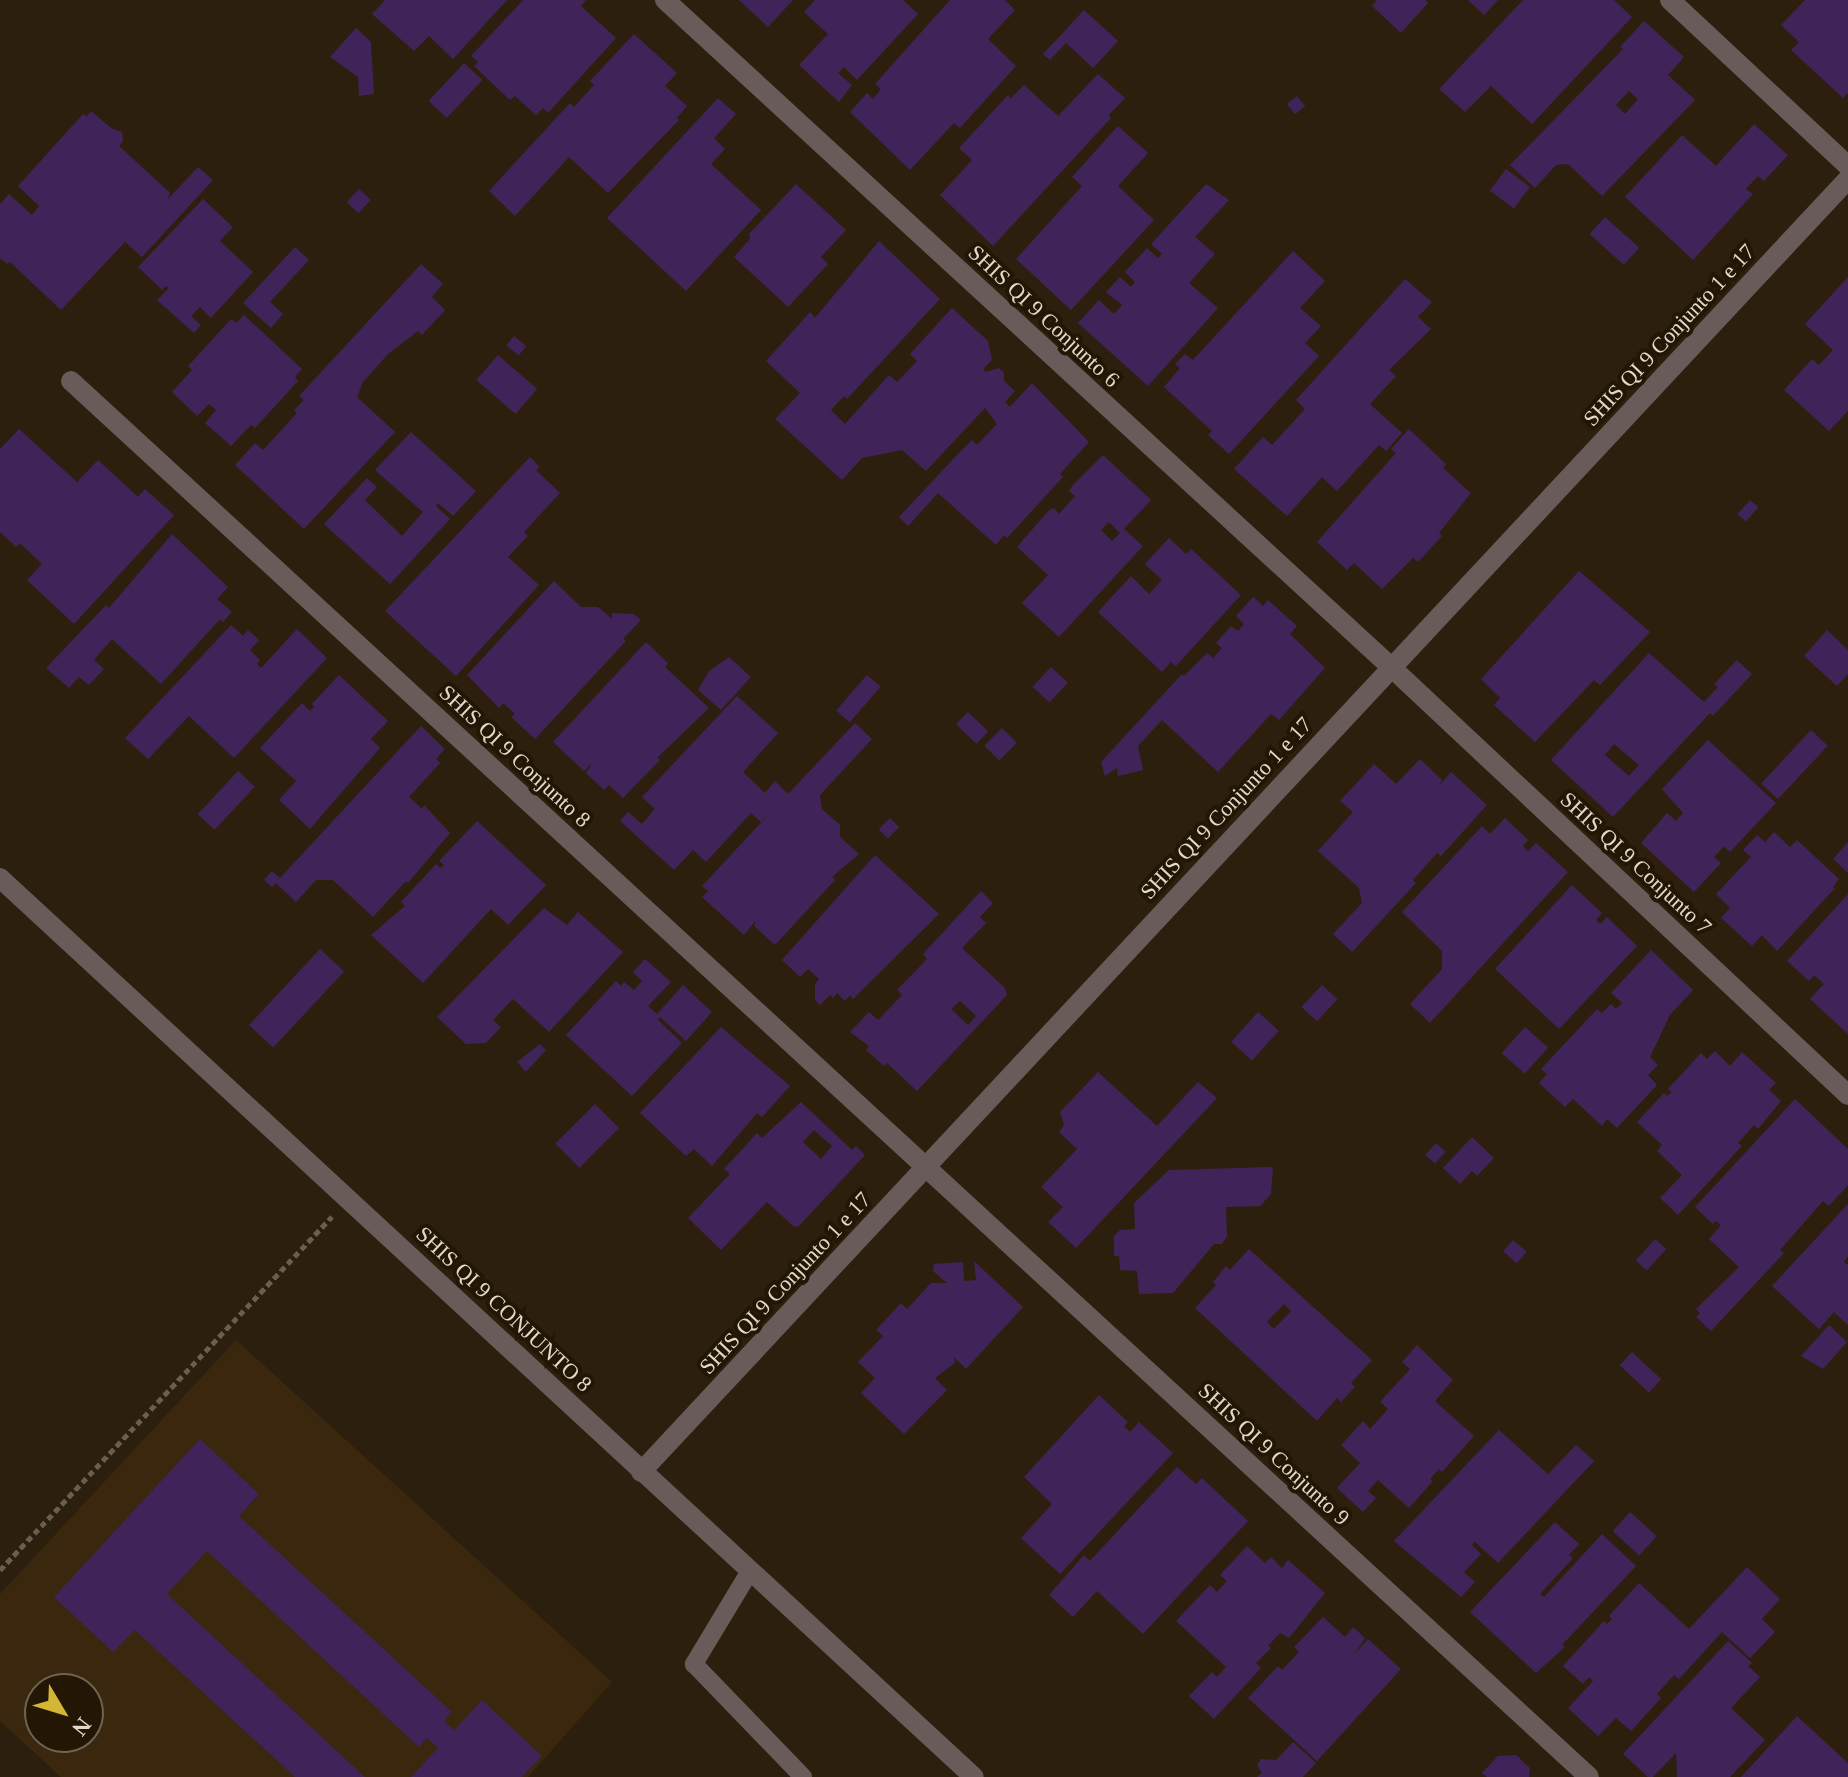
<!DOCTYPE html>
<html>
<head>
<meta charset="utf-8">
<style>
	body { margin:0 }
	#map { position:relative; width:1848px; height:1777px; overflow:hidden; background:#2d1f0d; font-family:"Times New Roman",serif }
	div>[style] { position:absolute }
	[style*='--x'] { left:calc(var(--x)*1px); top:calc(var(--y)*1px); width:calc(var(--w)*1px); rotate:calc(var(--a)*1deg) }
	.built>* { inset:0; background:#3a270e }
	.building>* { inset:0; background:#402459; transform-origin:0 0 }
	.path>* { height:5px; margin-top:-2.5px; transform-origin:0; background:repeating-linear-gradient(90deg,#6b5e4e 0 6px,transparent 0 10px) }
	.service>* { height:18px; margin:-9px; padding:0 9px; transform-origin:9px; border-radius:9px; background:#685b59 }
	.minor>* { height:20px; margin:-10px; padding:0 10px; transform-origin:10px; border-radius:10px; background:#685b59 }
	.tertiary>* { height:20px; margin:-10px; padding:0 10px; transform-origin:10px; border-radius:10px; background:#685b59 }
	span { translate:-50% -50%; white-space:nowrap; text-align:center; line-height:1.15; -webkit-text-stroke:8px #231604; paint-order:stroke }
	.street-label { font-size:22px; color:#e2d9cd }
	.north { position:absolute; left:24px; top:1673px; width:80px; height:80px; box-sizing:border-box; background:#231604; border:2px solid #6f6454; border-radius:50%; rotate:128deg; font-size:22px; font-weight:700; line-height:32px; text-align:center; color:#e2d9cd }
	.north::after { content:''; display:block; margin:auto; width:28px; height:36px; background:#d3b635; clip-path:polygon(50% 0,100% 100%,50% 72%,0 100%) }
</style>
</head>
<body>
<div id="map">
	<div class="built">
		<div style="clip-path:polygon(evenodd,236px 1340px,612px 1682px,528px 1777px,61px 1777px,0 1721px,0 1594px,236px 1340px,40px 1689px,88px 1689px,88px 1737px,40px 1737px,40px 1689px)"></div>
	</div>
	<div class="building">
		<div style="clip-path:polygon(385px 0,507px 0,453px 59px,429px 36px,414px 51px,372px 14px)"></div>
		<div style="clip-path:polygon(523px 0,586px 0,581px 6px,616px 38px,548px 113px,543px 108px,536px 115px,515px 96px,510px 100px,474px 66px,478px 62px,471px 56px)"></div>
		<div style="clip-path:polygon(739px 0,793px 0,768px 27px)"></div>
		<div style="clip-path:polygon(815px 0,903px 0,918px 14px,857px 80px,844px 67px,838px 73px,852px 85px,839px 102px,799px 65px,828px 34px,804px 12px)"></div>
		<div style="clip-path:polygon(950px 0,1005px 0,1015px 10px,988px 39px,1016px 66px,960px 128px,954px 123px,910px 170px,850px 112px,867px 93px,873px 99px,881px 89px,875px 84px)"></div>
		<div style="clip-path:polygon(1377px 0,1425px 0,1428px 3px,1401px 33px,1372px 6px)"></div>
		<div style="clip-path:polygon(1468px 0,1498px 0,1484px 15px)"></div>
		<div style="clip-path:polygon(1523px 0,1614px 0,1632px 17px,1532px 124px,1491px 86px,1465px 112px,1439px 89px)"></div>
		<div style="clip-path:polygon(1805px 0,1848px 0,1848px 93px,1843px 98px,1791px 50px,1799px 42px,1781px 25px)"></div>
		<div style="clip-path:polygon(1084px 10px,1118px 41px,1093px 68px,1066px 43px,1050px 60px,1043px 54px)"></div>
		<div style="clip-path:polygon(evenodd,1644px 21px,1684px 57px,1668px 75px,1695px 100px,1602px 196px,1568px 164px,1556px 165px,1535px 188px,1510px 165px,1623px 49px,1620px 47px,1644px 21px,1629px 91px,1638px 99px,1625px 114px,1616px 105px,1629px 91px)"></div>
		<div style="clip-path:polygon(356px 28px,371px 42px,374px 94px,359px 96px,358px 77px,330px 57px)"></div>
		<div style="clip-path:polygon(634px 34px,677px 73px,665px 86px,687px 106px,677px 118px,679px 120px,608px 193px,569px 157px,515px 216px,489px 191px,570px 103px,574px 107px,594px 85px,590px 81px)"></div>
		<div style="left:464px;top:63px;width:25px;height:52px;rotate:43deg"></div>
		<div style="clip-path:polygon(1098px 74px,1125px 98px,1109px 115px,1111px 118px,993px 246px,940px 195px,972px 160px,959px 148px,1008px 95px,1011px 98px,1024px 85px,1058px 116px)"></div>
		<div style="left:1297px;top:96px;width:13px;height:13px;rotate:51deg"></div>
		<div style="clip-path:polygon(718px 98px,736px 114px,714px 138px,725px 149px,711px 164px,761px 210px,686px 291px,607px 218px)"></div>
		<div style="clip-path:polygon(91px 111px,111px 128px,122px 132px,123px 141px,119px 146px,170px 193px,168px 199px,198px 167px,213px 180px,142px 257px,125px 242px,61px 310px,10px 262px,7px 264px,0 258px,0 204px,9px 194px,32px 215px,39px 206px,18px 186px,83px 114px,87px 116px)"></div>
		<div style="clip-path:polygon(1754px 124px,1788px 155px,1764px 181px,1758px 176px,1746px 189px,1753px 194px,1693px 260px,1625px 197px,1682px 135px,1716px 166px)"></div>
		<div style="clip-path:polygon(1118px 126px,1148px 153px,1118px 186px,1154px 220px,1071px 310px,1016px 259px,1082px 186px,1072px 177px)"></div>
		<div style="left:1506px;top:169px;width:30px;height:27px;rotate:37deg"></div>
		<div style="clip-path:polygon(796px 184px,846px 230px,821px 257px,828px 264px,788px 307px,734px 257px,750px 239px,749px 234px)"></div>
		<div style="clip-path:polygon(1206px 184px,1229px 200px,1195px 237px,1215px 254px,1189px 283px,1218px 308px,1148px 386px,1078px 323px,1099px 300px,1114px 314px,1122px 305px,1106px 292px,1120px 277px,1131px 287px,1135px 282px,1125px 272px,1147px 248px,1158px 258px,1162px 254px,1151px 244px)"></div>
		<div style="left:359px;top:189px;width:16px;height:18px;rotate:43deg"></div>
		<div style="clip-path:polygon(203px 199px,233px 227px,220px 241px,253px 272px,211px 318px,200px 307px,191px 316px,201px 325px,194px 333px,157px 300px,169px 288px,166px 286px,162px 290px,138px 267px)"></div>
		<div style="left:1605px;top:217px;width:46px;height:23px;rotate:42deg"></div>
		<div style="clip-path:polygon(879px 241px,940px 299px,847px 399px,844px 396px,831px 410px,845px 424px,889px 375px,897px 382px,917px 361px,910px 354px,952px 308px,988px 341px,992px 360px,983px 369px,986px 372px,999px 368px,1004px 373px,1004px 381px,1015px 391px,1005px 402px,1010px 407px,1032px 383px,1089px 442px,1060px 474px,1063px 477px,1007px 538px,1004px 535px,996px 545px,938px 493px,908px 526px,899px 517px,956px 456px,972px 440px,977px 445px,997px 424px,985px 408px,926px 471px,902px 450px,862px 458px,842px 480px,775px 419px,800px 393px,766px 361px,810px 312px,815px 318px)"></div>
		<div style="clip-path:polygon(295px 247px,309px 260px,270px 302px,283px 314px,271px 328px,243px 303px)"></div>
		<div style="clip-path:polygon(1293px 251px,1325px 281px,1300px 308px,1321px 326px,1305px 343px,1319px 356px,1229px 454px,1208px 435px,1212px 431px,1164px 387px,1180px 368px,1175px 364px,1185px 354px,1193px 360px)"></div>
		<div style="clip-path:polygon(421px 264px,443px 284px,432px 297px,445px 310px,422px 335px,418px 331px,388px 354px,363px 382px,357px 397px,395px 432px,304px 529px,235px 465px,255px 443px,263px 450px,297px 413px,294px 410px,304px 400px,299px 396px)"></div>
		<div style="clip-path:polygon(1848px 277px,1848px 411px,1829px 431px,1784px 390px,1812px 359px,1819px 365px,1833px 350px,1805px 324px)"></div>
		<div style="clip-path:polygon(1405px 279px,1432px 302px,1418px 317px,1431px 329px,1389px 370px,1396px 376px,1370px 404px,1402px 433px,1386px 451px,1379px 445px,1337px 491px,1322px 477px,1287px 516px,1234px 469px,1263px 437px,1272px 445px,1305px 409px,1296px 400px)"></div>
		<div style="clip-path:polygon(244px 315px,302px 369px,295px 377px,298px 381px,255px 428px,251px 425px,231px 446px,205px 423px,216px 410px,209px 404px,197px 416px,172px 392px,192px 370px,188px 366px,231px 319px,236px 323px)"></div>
		<div style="left:514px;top:336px;width:16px;height:12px;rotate:40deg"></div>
		<div style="left:498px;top:355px;width:52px;height:33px;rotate:41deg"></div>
		<div style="clip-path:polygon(19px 429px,77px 482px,98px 460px,138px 497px,145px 489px,174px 515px,74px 624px,27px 580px,42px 564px,20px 543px,16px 547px,0 532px,0 449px)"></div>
		<div style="clip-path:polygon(1409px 429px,1446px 464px,1443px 468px,1471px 493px,1439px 533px,1442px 536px,1418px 562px,1413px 558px,1382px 589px,1354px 563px,1347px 570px,1317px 542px,1396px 453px,1391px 449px)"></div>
		<div style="clip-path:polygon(411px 432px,476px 491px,453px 516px,438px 503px,436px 506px,450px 519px,390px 584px,324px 524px,367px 478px,377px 487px,365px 500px,402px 536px,423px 512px,375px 470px)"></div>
		<div style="clip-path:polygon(evenodd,1103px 455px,1151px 500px,1124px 529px,1143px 546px,1059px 637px,1022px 603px,1048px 575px,1017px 547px,1049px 510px,1054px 508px,1059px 514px,1075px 496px,1069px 491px,1072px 486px,1103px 455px,1109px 522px,1120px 533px,1112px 541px,1101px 530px,1109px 522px)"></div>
		<div style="clip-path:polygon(530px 457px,540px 467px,536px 470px,560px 493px,524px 532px,528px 536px,508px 557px,539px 585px,456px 676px,385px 611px)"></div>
		<div style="left:1750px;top:500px;width:11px;height:19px;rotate:41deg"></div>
		<div style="clip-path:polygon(172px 534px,228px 587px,217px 599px,232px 612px,223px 622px,220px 619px,161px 684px,112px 639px,94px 660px,104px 669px,89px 685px,79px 677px,69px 688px,46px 668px,106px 605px,109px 608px)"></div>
		<div style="clip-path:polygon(1169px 538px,1186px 554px,1191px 549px,1241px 595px,1176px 666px,1171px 662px,1162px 672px,1098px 612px,1131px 576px,1149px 594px,1162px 580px,1145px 564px)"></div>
		<div style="clip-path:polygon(1579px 571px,1650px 632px,1600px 685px,1594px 680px,1535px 742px,1494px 705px,1500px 698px,1481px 679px)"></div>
		<div style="clip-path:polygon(554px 581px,581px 607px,598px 607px,612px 619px,612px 613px,634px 614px,641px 620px,623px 639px,626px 641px,535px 739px,511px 717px,515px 714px,503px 703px,499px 708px,467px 675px)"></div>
		<div style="clip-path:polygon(1253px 597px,1263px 606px,1268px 600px,1297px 626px,1290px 634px,1325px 668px,1279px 720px,1271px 714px,1218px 772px,1162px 720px,1138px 746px,1143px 770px,1118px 776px,1117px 768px,1105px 776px,1101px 762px,1182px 674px,1184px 676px,1207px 653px,1213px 658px,1222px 648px,1216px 643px,1231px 626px,1238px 631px,1244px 624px,1236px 616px)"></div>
		<div style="clip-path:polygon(231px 625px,243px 636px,248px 630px,259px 640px,250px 650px,260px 660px,257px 664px,261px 668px,297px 629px,327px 658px,234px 758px,189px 716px,148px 759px,125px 738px)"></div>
		<div style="clip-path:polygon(1827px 630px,1848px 650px,1848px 674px,1837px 686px,1804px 656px)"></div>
		<div style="clip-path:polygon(646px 642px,668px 663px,665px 667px,709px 708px,657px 758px,660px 760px,623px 798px,609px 785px,604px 790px,586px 773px,593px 762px,584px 771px,553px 742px)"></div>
		<div style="clip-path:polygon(evenodd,1649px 653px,1704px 702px,1718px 687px,1714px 684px,1737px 660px,1752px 674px,1713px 716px,1710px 713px,1613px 817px,1551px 760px,1649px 653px,1614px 744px,1639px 765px,1629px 776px,1605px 755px,1614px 744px)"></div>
		<div style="clip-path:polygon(729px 657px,751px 677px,721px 710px,698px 690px,709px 671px)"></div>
		<div style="left:1051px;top:667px;width:23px;height:27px;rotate:43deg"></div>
		<div style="clip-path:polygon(339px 675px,388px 721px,371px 739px,380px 748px,310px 829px,279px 800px,296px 781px,260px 748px,302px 703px,310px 711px,314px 707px,312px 704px)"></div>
		<div style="left:867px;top:675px;width:18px;height:47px;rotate:41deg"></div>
		<div style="clip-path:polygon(737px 696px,778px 733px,743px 772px,765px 793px,775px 781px,788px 794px,855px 723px,872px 739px,820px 795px,822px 809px,840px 825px,840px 837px,859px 854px,832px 877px,835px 880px,775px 945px,754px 926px,756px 920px,744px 935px,702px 897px,708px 891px,702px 886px,771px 812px,761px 822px,751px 813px,706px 862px,693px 850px,674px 870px,620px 821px,628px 812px,642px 824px,655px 809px,642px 797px)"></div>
		<div style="left:968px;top:712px;width:28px;height:17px;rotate:44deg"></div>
		<div style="clip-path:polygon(421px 726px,445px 749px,436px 759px,440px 763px,409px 797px,422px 809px,424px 805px,450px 833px,408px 883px,406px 881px,373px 917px,333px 880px,316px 880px,296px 902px,276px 883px,272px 887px,264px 880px,272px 871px,280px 878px)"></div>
		<div style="left:1002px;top:728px;width:21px;height:25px;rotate:45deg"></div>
		<div style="left:1811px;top:730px;width:23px;height:73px;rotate:43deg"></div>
		<div style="clip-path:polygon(1708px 740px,1776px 803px,1730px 852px,1724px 846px,1714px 857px,1721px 863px,1694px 892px,1641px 843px,1667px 813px,1676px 821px,1683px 813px,1662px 789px)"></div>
		<div style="clip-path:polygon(1420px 759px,1442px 780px,1439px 786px,1451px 772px,1487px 805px,1441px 856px,1437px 853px,1413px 880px,1416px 883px,1352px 952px,1333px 934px,1362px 903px,1359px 888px,1318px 851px,1353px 812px,1340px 801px,1374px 764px,1396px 784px)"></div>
		<div style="left:238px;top:771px;width:23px;height:59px;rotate:43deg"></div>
		<div style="left:890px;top:818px;width:13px;height:16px;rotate:45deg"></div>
		<div style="clip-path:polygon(1505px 818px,1528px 840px,1523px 846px,1528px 851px,1536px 843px,1568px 872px,1430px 1023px,1410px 1004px,1442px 969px,1442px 951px,1402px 912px,1482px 826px,1490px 834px)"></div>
		<div style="clip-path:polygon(477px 821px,546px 885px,508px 925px,491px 909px,423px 983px,371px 935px,405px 906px,401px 902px,436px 864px,441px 868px,444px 865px,439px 861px)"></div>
		<div style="clip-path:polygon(1774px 832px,1790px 847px,1797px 840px,1839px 879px,1833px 887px,1835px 888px,1777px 951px,1762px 935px,1752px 946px,1721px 918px,1730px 908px,1716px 894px,1751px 857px,1743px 850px,1757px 835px,1765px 842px)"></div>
		<div style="clip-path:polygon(1848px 842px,1848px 873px,1833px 859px)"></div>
		<div style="clip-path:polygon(875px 855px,939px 914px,853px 999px,850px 995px,845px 1001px,837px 993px,833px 998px,830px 995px,820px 1005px,815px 1000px,815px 984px,819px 979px,808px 969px,800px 977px,782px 960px)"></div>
		<div style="clip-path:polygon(1572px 885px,1602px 913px,1596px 920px,1600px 924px,1607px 917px,1637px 946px,1559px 1029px,1495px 969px)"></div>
		<div style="clip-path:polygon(evenodd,981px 891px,993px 903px,980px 917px,986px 923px,962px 948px,1005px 988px,1007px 995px,917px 1091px,887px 1063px,884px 1066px,866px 1050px,869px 1046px,850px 1032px,869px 1012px,878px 1020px,902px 995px,897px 990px,927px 959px,923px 954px,981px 891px,960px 1001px,976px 1016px,968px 1025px,951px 1009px,960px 1001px)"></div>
		<div style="clip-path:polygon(1848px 894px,1848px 1034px,1810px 999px,1824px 984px,1814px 975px,1809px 981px,1787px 961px)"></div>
		<div style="clip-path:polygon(544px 908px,567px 925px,578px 912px,623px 952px,549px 1032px,513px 999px,493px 1020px,501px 1027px,486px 1043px,466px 1044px,437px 1017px)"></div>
		<div style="left:320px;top:949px;width:33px;height:104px;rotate:43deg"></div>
		<div style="clip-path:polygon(1651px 950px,1693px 990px,1670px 1015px,1650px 1057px,1658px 1065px,1648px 1075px,1657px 1085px,1617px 1128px,1607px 1119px,1602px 1126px,1573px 1099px,1565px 1107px,1539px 1083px,1547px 1074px,1541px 1069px,1597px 1009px,1602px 1013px,1611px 1004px,1616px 1009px,1622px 1003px,1611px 993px)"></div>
		<div style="clip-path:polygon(645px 959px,671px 982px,648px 1006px,657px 1014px,683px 985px,712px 1012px,686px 1041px,660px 1017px,658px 1020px,682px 1043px,632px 1096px,566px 1035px,616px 981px,621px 986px,624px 982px,634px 990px,642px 981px,633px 972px)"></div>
		<div style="left:1322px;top:985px;width:21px;height:30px;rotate:43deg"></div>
		<div style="left:1258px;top:1012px;width:28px;height:40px;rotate:42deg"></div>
		<div style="clip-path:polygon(721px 1027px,790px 1086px,762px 1117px,757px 1113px,712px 1166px,694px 1149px,686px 1156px,640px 1113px)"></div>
		<div style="left:1525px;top:1027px;width:31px;height:35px;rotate:42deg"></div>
		<div style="clip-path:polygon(540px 1044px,546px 1050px,526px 1072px,517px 1062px)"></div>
		<div style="clip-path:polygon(1715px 1051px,1730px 1066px,1742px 1052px,1776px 1083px,1769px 1090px,1781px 1101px,1758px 1129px,1754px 1125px,1738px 1143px,1742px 1146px,1678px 1215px,1660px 1198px,1682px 1175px,1657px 1151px,1662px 1145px,1637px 1122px,1664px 1093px,1667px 1096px,1672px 1092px,1668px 1089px,1701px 1053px,1707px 1059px)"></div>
		<div style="clip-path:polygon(1098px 1072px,1157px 1126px,1198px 1082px,1217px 1098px,1076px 1248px,1048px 1222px,1063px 1207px,1041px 1187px,1077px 1149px,1059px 1132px,1064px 1125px,1060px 1112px)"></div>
		<div style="clip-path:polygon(1795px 1099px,1848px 1149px,1848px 1185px,1829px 1206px,1823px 1201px,1780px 1250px,1784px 1253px,1711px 1331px,1696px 1317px,1700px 1313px,1696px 1309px,1739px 1267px,1709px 1239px,1721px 1225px,1716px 1221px,1713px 1224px,1695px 1207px)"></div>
		<div style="clip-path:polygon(evenodd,801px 1102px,852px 1150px,856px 1146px,865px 1155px,798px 1227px,793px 1226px,767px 1202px,721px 1250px,688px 1218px,730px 1174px,724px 1169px,757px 1133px,762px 1138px,801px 1102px,814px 1130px,832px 1146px,821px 1159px,803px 1142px,814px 1130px)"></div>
		<div style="left:595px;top:1104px;width:34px;height:56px;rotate:45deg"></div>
		<div style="clip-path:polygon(1472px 1137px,1494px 1158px,1477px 1176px,1472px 1171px,1460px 1184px,1443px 1168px)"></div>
		<div style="left:1436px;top:1143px;width:13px;height:16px;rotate:42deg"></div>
		<div style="clip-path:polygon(1273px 1167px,1271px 1194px,1260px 1206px,1226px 1207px,1227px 1236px,1222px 1244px,1214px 1244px,1173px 1293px,1139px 1294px,1137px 1271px,1120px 1270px,1119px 1256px,1114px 1256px,1114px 1236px,1120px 1230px,1135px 1229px,1134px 1203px,1169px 1170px)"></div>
		<div style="clip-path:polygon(1848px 1204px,1848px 1256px,1844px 1262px,1848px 1265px,1848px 1325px,1834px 1312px,1819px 1329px,1772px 1286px)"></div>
		<div style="left:1655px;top:1239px;width:15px;height:29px;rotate:42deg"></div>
		<div style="left:1513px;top:1240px;width:18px;height:15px;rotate:41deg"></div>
		<div style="clip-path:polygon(evenodd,1249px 1249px,1372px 1360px,1351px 1383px,1355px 1387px,1341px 1402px,1337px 1398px,1317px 1421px,1195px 1308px,1216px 1285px,1213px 1282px,1226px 1266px,1230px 1270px,1249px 1249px,1284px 1304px,1291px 1311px,1274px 1329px,1267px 1322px,1284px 1304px)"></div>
		<div style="clip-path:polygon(974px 1261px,1023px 1307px,966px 1369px,954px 1357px,955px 1363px,935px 1378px,947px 1390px,904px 1434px,861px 1393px,875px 1378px,858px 1362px,883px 1336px,876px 1330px,901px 1303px,907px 1309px,931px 1283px,947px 1283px,933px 1271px,934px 1264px,963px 1262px,964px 1281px,976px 1280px)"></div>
		<div style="clip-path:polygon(1829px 1325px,1847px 1342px,1823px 1369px,1801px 1356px)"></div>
		<div style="clip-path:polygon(1417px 1345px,1453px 1380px,1435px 1401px,1474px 1436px,1442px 1472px,1439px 1469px,1430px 1479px,1433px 1481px,1409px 1508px,1378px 1480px,1368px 1491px,1376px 1498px,1363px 1512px,1337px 1488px,1360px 1463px,1341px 1445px,1363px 1421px,1370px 1429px,1388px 1409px,1380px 1402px,1410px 1369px,1402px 1362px)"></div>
		<div style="left:1632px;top:1352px;width:40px;height:18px;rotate:43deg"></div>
		<div style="clip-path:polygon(1099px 1395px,1128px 1422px,1124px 1426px,1130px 1432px,1139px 1422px,1173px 1453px,1060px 1574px,1021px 1538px,1052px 1504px,1024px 1477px)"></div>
		<div style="clip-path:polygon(1499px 1430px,1548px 1474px,1576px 1445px,1594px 1461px,1498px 1563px,1475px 1542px,1472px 1545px,1481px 1554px,1464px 1572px,1475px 1582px,1461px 1597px,1394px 1541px)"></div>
		<div style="clip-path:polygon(200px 1439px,259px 1494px,239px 1516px,452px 1712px,444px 1721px,454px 1730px,482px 1700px,542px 1756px,522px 1777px,411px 1777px,438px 1748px,427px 1738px,419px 1747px,207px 1551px,167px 1594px,365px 1777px,295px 1777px,135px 1630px,113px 1652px,54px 1597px)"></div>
		<div style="clip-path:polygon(1177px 1467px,1196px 1484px,1202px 1478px,1248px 1521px,1143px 1634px,1097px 1591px,1073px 1617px,1049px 1595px,1084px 1555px,1090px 1561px)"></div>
		<div style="left:1630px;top:1512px;width:36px;height:26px;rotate:42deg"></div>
		<div style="clip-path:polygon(1555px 1522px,1579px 1544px,1569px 1555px,1573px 1558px,1540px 1594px,1544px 1597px,1602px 1534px,1636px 1566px,1562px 1645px,1565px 1647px,1536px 1673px,1470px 1612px)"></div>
		<div style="clip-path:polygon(1247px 1546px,1265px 1563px,1271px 1557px,1282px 1568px,1288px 1560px,1325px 1593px,1289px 1638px,1280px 1633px,1268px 1646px,1271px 1648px,1256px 1663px,1261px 1668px,1214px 1719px,1189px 1696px,1212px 1672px,1217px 1677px,1226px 1667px,1176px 1621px,1210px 1585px,1217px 1592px,1227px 1581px,1220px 1575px)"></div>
		<div style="clip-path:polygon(1747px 1567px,1780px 1599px,1762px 1619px,1775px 1632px,1750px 1658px,1722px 1632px,1679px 1679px,1674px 1675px,1657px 1694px,1661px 1698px,1631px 1731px,1616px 1718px,1598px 1736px,1568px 1708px,1593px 1681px,1589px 1677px,1583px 1684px,1563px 1666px,1604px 1621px,1607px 1624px,1612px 1619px,1609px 1616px,1639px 1583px,1689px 1629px)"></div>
		<div style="clip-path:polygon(1323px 1617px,1345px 1637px,1353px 1627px,1365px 1638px,1354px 1655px,1368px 1639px,1401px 1669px,1317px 1761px,1248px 1698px,1278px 1666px,1282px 1670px,1299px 1652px,1294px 1647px)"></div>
		<div style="clip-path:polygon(1728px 1641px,1752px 1663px,1748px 1666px,1760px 1677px,1731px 1708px,1765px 1740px,1730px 1777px,1677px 1777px,1676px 1753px,1653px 1777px,1648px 1777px,1623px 1754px)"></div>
		<div style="clip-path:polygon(1797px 1716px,1848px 1763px,1848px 1777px,1741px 1777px)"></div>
		<div style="clip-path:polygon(1293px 1742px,1316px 1763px,1303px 1777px,1257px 1777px,1262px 1773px,1257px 1765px,1261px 1759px,1276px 1760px)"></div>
		<div style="clip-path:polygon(1516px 1755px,1530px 1768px,1529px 1777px,1487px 1777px,1482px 1773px,1498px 1756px)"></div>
	</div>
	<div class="path">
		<div style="--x:0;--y:1570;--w:485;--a:-46.8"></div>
	</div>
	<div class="service">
		<div style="--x:750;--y:1571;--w:109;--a:121.1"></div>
		<div style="--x:694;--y:1664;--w:157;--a:46"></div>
	</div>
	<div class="minor">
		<div style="--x:665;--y:0;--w:986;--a:42.57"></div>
		<div style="--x:1391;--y:667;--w:626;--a:43.12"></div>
		<div style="--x:1670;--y:0;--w:243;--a:43"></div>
		<div style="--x:71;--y:381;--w:2062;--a:42.6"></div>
	</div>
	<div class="tertiary">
		<div style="--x:0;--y:878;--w:1325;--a:42.71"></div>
		<div style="--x:641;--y:1472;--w:1769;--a:-46.97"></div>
	</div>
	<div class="street-label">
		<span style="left:1044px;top:316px;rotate:43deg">SHIS QI 9 Conjunto 6</span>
		<span style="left:1669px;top:335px;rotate:-47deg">SHIS QI 9 Conjunto 1 e 17</span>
		<span style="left:515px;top:756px;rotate:43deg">SHIS QI 9 Conjunto 8</span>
		<span style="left:1226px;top:808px;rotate:-47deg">SHIS QI 9 Conjunto 1 e 17</span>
		<span style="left:1636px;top:863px;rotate:43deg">SHIS QI 9 Conjunto 7</span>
		<span style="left:785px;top:1283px;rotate:-47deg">SHIS QI 9 Conjunto 1 e 17</span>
		<span style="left:504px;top:1309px;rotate:43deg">SHIS QI 9 CONJUNTO 8</span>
		<span style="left:1274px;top:1454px;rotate:43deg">SHIS QI 9 Conjunto 9</span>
	</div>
	<div class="north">N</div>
</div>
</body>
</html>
